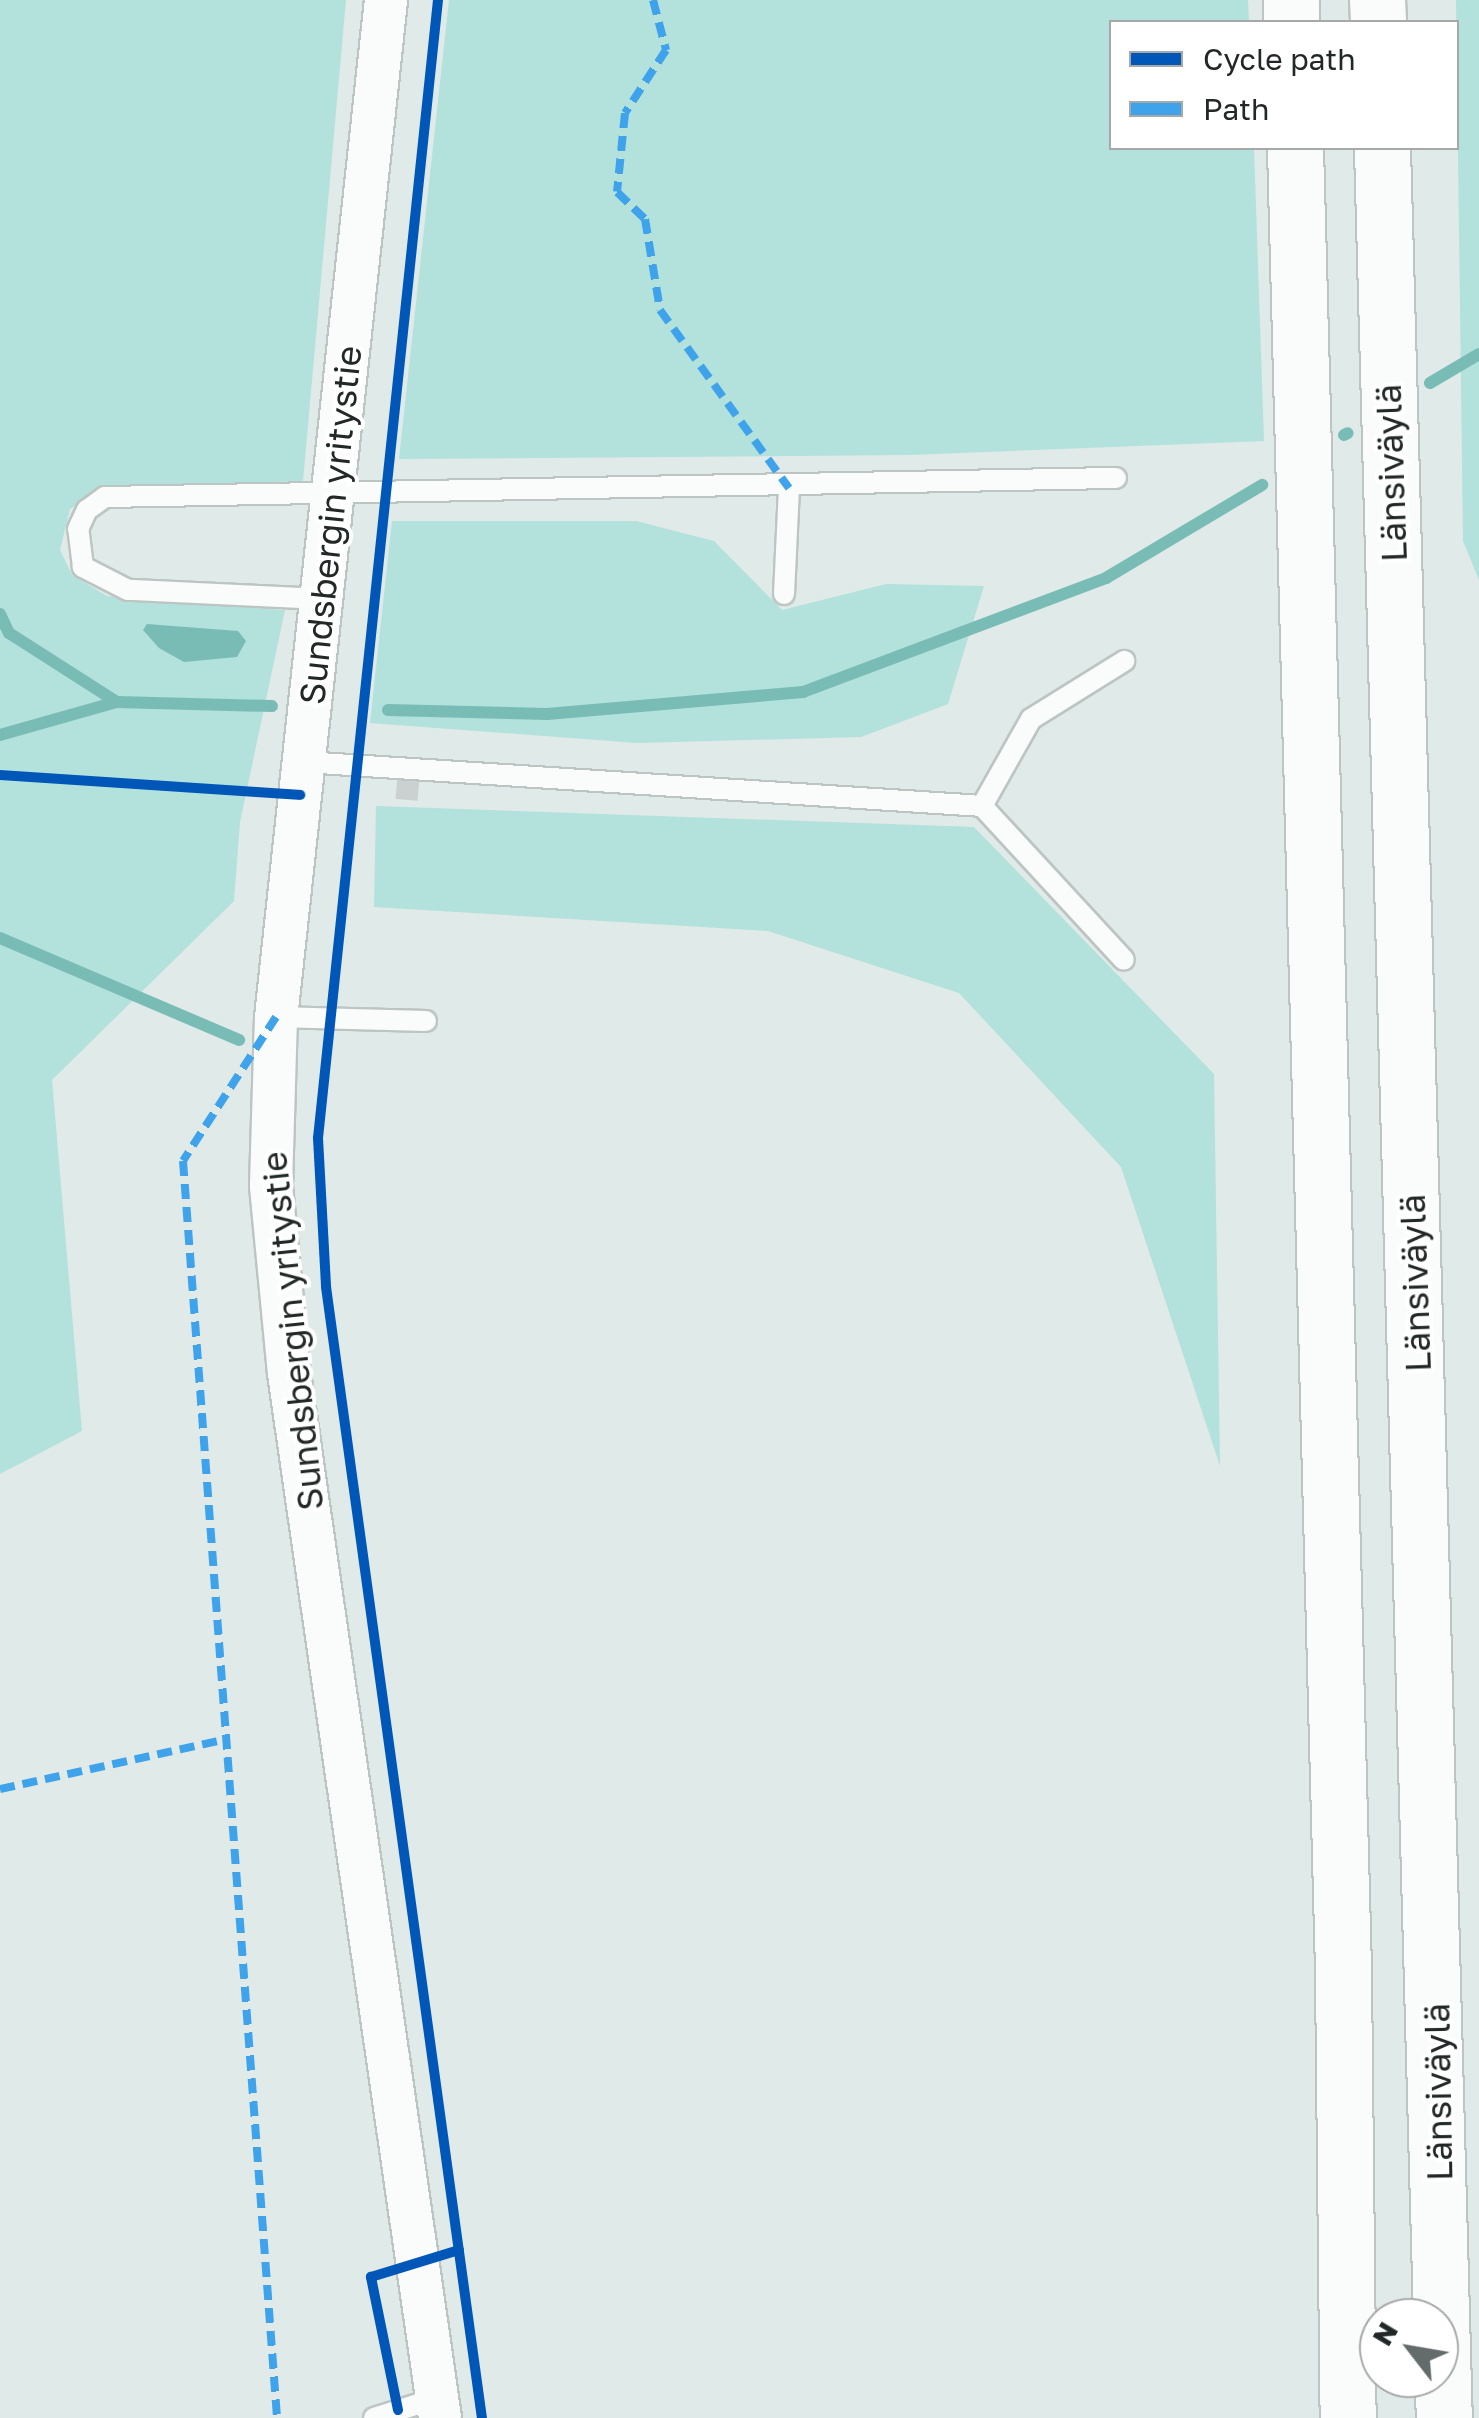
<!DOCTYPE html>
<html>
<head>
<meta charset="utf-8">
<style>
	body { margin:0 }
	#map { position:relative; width:1479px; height:2418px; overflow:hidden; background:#e0eae8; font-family:"Golos Text",sans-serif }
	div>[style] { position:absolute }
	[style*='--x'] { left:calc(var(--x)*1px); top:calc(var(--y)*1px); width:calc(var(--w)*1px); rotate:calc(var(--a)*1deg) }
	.green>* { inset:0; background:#b3e1db }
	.water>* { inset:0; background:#79bcb6 }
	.stream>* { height:12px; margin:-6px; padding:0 6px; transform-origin:6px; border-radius:6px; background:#79bcb6 }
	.building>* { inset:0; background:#cad1d0; transform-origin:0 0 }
	.roads { filter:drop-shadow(2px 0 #bdc5c3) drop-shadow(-2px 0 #bdc5c3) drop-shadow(0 2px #bdc5c3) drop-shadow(0 -2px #bdc5c3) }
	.service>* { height:20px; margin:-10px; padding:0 10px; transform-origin:10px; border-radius:10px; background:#fafcfc }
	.minor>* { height:42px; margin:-21px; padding:0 21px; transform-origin:21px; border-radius:21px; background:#fafcfc }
	.motorway>* { height:55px; margin:-27.5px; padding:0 27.5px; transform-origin:27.5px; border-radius:27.5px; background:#fafcfc }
	.quiet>* { height:8px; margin-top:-4px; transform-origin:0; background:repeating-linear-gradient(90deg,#3ea3eb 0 15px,transparent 0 23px) }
	.cycleway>* { height:10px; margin:-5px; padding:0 5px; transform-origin:5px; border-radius:5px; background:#0057b8 }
	span { translate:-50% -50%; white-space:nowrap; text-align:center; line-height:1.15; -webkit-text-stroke:8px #fff; paint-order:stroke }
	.street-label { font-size:35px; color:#222827 }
	.legend { position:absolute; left:1109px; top:20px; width:350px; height:130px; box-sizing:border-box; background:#fff; border:2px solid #a7a9a9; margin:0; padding:12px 18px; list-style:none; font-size:30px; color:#222827 }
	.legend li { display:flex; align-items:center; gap:20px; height:50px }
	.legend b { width:50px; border:2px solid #a7a9a9 }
	.north { position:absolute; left:1359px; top:2298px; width:100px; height:100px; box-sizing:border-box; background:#fff; border:2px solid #a7a9a9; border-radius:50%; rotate:301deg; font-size:28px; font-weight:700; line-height:40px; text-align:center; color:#222827 }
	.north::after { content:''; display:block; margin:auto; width:35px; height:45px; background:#646c6b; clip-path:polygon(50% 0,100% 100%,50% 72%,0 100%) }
</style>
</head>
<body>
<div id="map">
	<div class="green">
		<div style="clip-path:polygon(0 0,346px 0,303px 481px,101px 489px,70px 509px,60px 550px,72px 575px,107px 596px,285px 610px,240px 822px,234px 901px,52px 1080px,82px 1431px,0 1474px)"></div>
		<div style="clip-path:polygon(449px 0,1248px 0,1249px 22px,1112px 22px,1112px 148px,1254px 148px,1264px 441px,909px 455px,399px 459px)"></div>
		<div style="clip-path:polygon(1456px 0,1479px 0,1479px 580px,1463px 541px)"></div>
		<div style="clip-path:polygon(392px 521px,636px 521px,714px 541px,782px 610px,886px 584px,984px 586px,948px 704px,861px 737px,637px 743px,370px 723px)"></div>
		<div style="clip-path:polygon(376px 806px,974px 827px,1214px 1074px,1220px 1466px,1121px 1167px,959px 993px,768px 931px,374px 907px)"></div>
	</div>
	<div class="water">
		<div style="clip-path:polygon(147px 624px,238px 631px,246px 641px,237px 657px,184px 662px,159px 648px,143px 630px)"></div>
	</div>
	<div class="stream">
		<div style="--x:1430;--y:383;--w:57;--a:-30.6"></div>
		<div style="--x:1344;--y:435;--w:4;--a:-27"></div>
		<div style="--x:0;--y:614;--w:21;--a:65"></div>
		<div style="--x:9;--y:633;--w:128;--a:32.6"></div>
		<div style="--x:117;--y:702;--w:155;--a:1.5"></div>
		<div style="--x:388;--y:710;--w:159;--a:1.4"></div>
		<div style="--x:547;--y:714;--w:257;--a:-4.9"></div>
		<div style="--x:803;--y:692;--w:324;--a:-20.6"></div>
		<div style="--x:1106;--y:578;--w:182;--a:-30.8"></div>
		<div style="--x:0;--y:735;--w:122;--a:-15.8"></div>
		<div style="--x:0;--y:938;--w:260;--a:23.1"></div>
	</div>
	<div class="building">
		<div style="left:398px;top:771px;width:22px;height:28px;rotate:5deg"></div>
	</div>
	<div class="roads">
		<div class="service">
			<div style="--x:784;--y:594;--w:106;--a:-87.3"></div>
			<div style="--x:322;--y:599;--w:194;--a:-177.3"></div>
			<div style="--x:128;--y:590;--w:51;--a:-152.9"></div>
			<div style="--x:83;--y:567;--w:38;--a:-97"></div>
			<div style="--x:78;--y:529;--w:21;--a:-65"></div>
			<div style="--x:87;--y:510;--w:22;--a:-36"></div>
			<div style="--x:105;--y:497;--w:1011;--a:-1.08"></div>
			<div style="--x:304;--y:762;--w:679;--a:3.71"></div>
			<div style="--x:982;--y:806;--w:209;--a:47.3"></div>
			<div style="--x:982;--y:806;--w:100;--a:-60.6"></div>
			<div style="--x:1031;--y:719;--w:110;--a:-31.9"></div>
			<div style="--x:276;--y:1017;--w:150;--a:1.5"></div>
			<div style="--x:374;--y:2418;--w:66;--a:-17.6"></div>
		</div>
		<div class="minor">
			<div style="--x:386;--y:0;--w:1023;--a:96.17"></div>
			<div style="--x:276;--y:1017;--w:169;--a:91.7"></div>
			<div style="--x:271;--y:1186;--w:188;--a:84.5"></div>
			<div style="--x:289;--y:1373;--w:1056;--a:81.78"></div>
		</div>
		<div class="motorway">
			<div style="--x:1291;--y:0;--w:22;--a:90"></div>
			<div style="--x:1377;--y:0;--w:22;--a:87"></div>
			<div style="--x:1295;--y:148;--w:1826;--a:88.49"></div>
			<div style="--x:1343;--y:1973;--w:445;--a:89.4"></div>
			<div style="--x:1382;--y:148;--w:2271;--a:88.44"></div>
		</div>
	</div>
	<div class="quiet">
		<div style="--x:653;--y:0;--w:52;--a:75.4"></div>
		<div style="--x:666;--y:50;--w:75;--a:123.1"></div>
		<div style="--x:625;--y:113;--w:79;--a:95.8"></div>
		<div style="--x:617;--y:192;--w:39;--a:44"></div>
		<div style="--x:645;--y:219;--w:92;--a:80.6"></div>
		<div style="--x:660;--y:310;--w:220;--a:54.1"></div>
		<div style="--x:276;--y:1017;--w:171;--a:122.9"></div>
		<div style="--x:183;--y:1161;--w:1261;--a:85.72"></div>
		<div style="--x:0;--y:1789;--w:232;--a:-12.4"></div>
	</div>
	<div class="cycleway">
		<div style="--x:438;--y:0;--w:1144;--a:96.02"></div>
		<div style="--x:318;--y:1138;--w:149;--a:86.9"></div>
		<div style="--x:326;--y:1287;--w:1142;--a:82.15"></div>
		<div style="--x:0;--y:775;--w:301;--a:3.8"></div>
		<div style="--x:398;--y:2410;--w:136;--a:-101.5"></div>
		<div style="--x:371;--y:2277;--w:92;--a:-17.1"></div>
	</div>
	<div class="street-label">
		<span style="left:1391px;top:473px;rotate:-92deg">Länsiväylä</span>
		<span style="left:330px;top:525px;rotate:-84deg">Sundsbergin yritystie</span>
		<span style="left:1415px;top:1283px;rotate:-92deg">Länsiväylä</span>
		<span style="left:292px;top:1331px;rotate:-96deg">Sundsbergin yritystie</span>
		<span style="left:1438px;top:2092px;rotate:-91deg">Länsiväylä</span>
	</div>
	<ul class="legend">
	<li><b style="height:12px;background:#0057b8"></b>Cycle path</li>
	<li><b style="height:12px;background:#3ea3eb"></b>Path</li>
	</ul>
	<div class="north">N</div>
</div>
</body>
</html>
